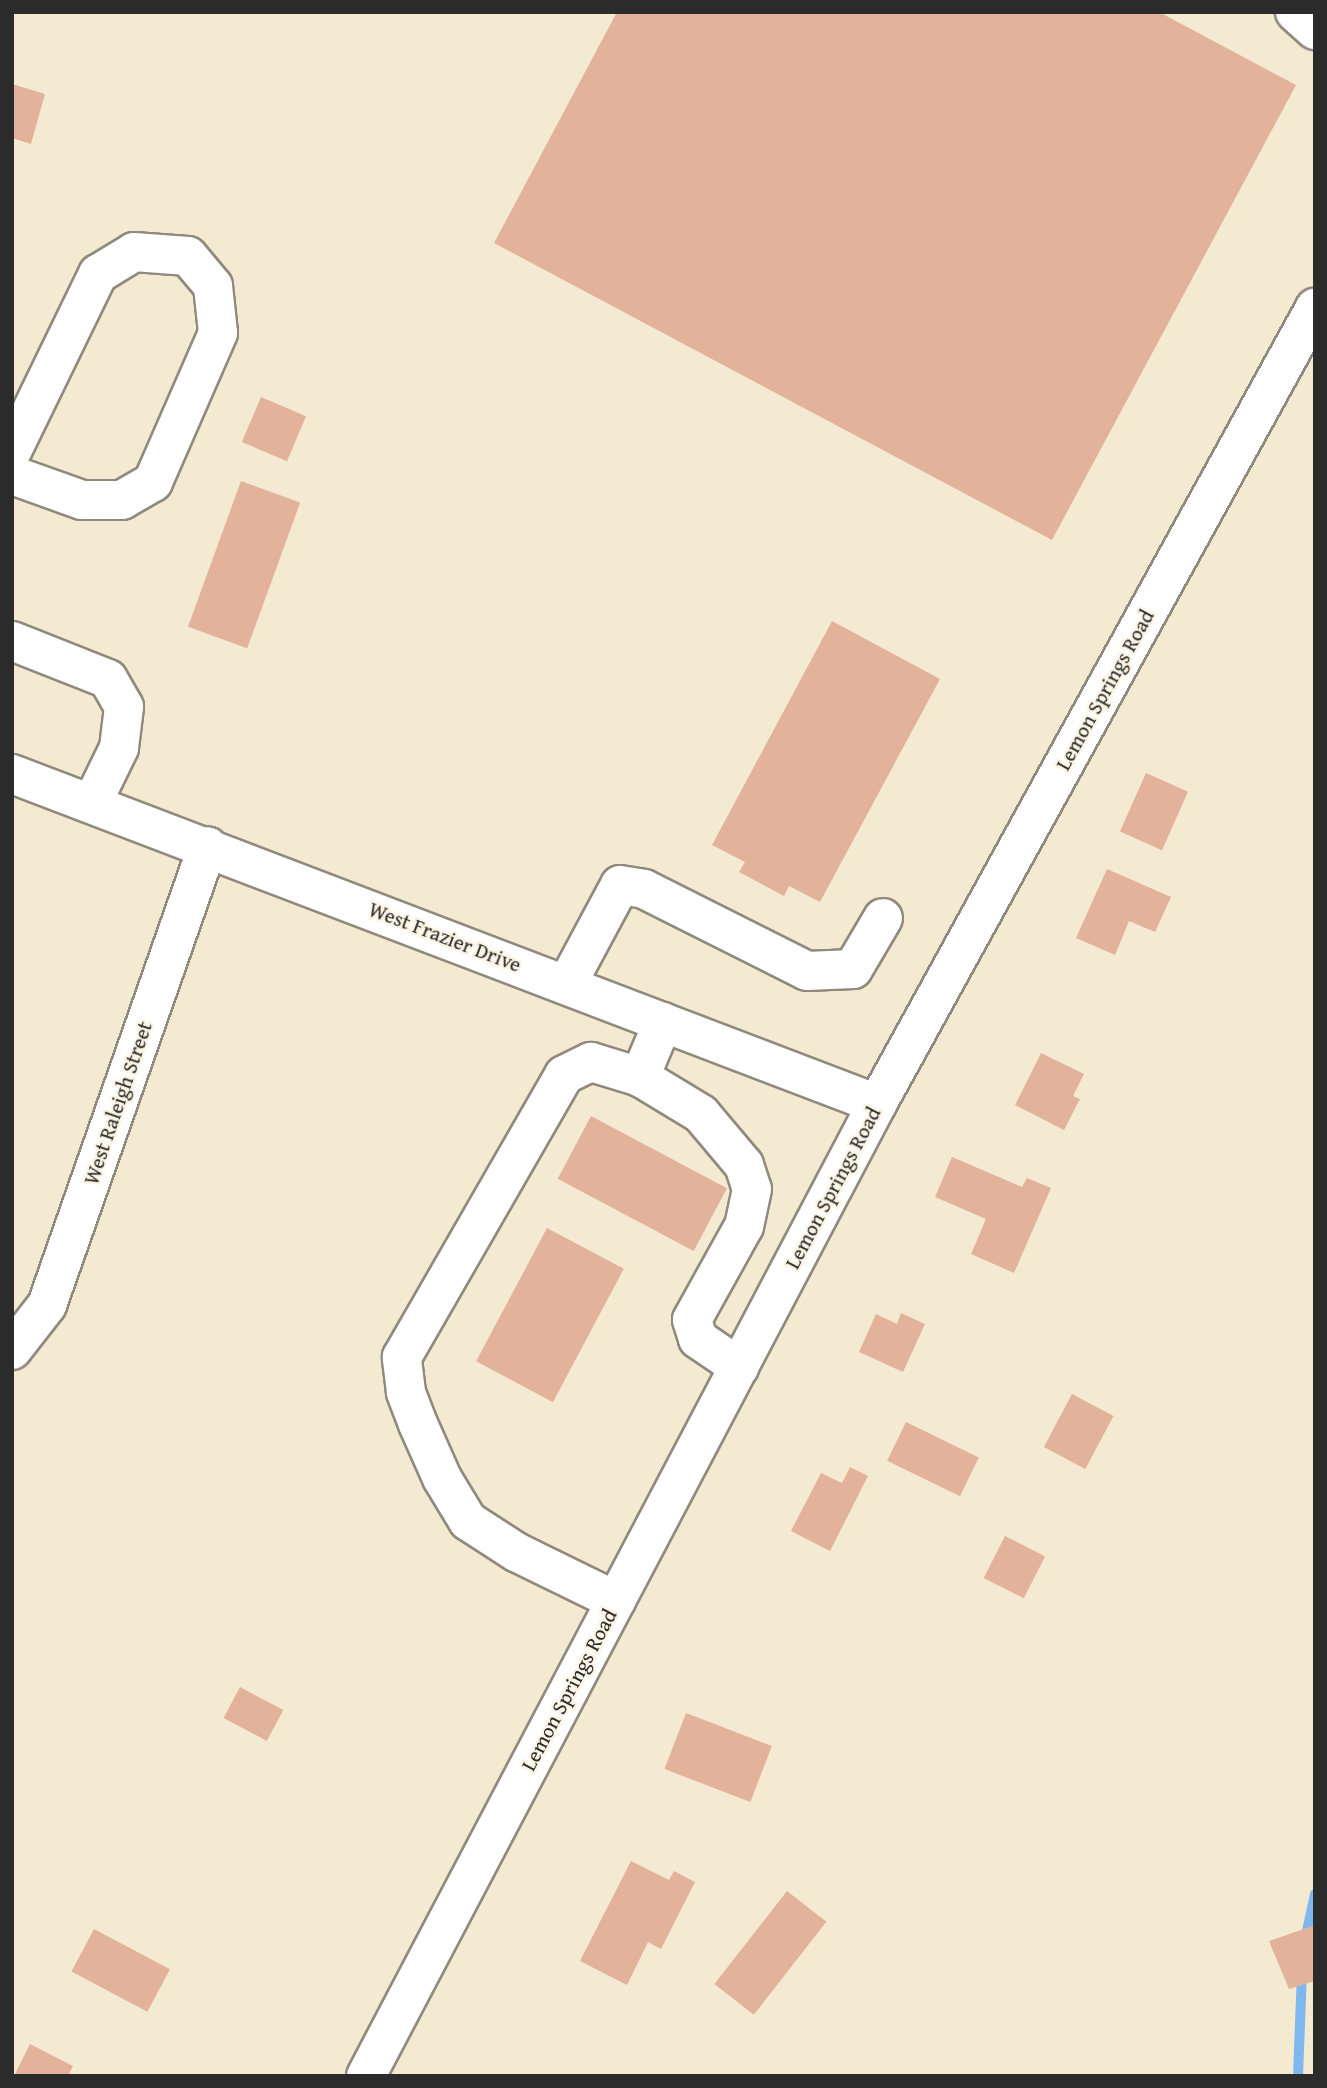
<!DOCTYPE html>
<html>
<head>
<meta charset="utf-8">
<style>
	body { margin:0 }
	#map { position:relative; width:1327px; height:2088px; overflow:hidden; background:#f4ead1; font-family:"Gentium Book Plus",serif }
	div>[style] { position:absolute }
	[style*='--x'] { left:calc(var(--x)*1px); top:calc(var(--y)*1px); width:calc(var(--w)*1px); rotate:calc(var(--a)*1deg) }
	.stream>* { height:10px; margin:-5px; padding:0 5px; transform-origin:5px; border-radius:5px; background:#7fb8ef }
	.building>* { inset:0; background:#e3b29a; transform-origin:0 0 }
	.roads { filter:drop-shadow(2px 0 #908a7e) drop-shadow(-2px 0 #908a7e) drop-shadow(0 2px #908a7e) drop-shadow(0 -2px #908a7e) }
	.minor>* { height:38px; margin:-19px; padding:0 19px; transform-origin:19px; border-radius:19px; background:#fff }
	span { translate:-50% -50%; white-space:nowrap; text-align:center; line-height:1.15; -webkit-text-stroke:5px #fcf5e5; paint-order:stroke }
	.street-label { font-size:21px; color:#2b2b2b }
	.frame { position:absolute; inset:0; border:14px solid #2b2b2b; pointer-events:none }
</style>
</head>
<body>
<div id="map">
	<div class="stream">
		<div style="--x:1305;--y:1940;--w:47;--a:-77.7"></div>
		<div style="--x:1298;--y:2076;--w:102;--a:-87.8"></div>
	</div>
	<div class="building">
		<div style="clip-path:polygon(617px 12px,1159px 12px,1296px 85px,1052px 540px,494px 243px)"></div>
		<div style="clip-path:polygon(12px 84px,45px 94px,31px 144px,12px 138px)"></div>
		<div style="left:261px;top:397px;width:49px;height:49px;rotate:23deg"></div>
		<div style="left:241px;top:481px;width:63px;height:155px;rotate:20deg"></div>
		<div style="clip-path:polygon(832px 621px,940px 679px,820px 902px,789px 886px,784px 896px,739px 872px,745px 862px,712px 845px)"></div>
		<div style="left:1146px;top:773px;width:46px;height:64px;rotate:24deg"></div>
		<div style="clip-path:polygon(1107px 869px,1171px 897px,1155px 932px,1129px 921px,1115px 955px,1076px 938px)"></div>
		<div style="clip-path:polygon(1041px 1053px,1084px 1074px,1073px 1096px,1080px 1099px,1064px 1130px,1015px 1105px)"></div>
		<div style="left:591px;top:1116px;width:154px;height:71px;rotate:28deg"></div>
		<div style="clip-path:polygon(952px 1157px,1022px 1187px,1027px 1178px,1051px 1188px,1014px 1273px,971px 1254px,986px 1219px,935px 1197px)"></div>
		<div style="left:547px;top:1228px;width:87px;height:151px;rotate:28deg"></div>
		<div style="clip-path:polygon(901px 1313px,925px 1324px,903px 1372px,859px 1352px,876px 1314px,897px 1324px)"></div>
		<div style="left:1072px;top:1394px;width:47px;height:60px;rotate:28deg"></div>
		<div style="left:906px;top:1422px;width:81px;height:43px;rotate:26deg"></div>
		<div style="clip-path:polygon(850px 1467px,868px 1476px,830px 1551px,791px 1531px,821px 1473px,842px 1483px)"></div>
		<div style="left:1005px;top:1536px;width:45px;height:47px;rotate:27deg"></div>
		<div style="left:240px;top:1687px;width:49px;height:35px;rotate:28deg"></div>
		<div style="left:686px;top:1713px;width:92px;height:60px;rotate:21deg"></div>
		<div style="clip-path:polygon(631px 1861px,669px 1880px,674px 1871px,695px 1882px,661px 1949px,648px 1942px,627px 1985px,580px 1961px)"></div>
		<div style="left:787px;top:1891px;width:50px;height:118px;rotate:38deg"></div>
		<div style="clip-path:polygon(1315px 1925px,1315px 1981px,1289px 1989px,1269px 1941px)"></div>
		<div style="left:94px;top:1929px;width:86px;height:48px;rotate:28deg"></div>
		<div style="clip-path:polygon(30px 2044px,73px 2066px,68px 2076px,14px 2076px)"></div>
	</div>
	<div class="roads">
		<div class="minor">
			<div style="--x:1295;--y:12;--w:27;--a:42"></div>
			<div style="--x:12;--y:451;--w:197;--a:-64.1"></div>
			<div style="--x:98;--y:274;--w:42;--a:-31.4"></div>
			<div style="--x:134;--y:252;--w:54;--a:4.2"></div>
			<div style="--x:188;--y:256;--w:39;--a:50"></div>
			<div style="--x:213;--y:286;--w:47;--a:83.9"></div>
			<div style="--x:218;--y:333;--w:163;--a:113.6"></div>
			<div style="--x:153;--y:482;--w:36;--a:150"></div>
			<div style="--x:122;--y:500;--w:40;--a:180"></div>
			<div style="--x:82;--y:500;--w:74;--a:-160.3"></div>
			<div style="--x:12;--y:641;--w:103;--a:21.6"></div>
			<div style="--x:108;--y:679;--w:32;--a:60"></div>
			<div style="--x:124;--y:707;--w:41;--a:97"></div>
			<div style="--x:119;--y:748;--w:61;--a:116.1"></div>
			<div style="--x:12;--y:774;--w:926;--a:20.88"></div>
			<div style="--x:567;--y:984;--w:112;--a:-61.8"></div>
			<div style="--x:620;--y:885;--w:24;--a:9"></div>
			<div style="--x:644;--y:889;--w:182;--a:26.7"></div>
			<div style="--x:807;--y:971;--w:46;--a:-2.5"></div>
			<div style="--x:853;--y:969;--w:59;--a:-59.5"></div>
			<div style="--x:663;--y:1022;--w:60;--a:112.7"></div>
			<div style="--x:640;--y:1077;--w:71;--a:31.2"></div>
			<div style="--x:701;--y:1114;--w:67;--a:49.9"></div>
			<div style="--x:744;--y:1165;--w:25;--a:72"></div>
			<div style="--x:752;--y:1189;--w:38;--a:102"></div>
			<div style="--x:744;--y:1226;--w:107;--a:119"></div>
			<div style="--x:692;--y:1320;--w:20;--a:72"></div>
			<div style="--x:698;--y:1339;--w:50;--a:34.3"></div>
			<div style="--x:12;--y:1350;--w:57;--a:-52.1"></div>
			<div style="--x:47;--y:1305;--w:486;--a:-70.7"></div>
			<div style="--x:616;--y:1601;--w:111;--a:-153.9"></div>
			<div style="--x:516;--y:1552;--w:57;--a:-147.1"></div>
			<div style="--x:468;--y:1521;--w:50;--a:-121.2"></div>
			<div style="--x:442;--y:1478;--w:59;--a:-114"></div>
			<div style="--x:418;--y:1424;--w:34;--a:-111"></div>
			<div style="--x:406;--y:1392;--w:35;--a:-97"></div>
			<div style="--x:402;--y:1357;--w:325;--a:-60.1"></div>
			<div style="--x:564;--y:1075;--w:30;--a:-26"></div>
			<div style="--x:591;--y:1062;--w:51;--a:17"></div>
			<div style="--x:366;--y:2076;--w:1098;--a:-62.27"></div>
			<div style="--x:877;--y:1104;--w:909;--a:-61.18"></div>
		</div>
	</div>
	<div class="street-label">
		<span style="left:1105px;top:690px;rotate:-61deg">Lemon Springs Road</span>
		<span style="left:445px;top:937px;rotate:21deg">West Frazier Drive</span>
		<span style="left:118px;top:1103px;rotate:-71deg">West Raleigh Street</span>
		<span style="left:833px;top:1188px;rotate:-62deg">Lemon Springs Road</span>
		<span style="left:569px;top:1690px;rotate:-62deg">Lemon Springs Road</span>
	</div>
	<div class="frame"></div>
</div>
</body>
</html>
